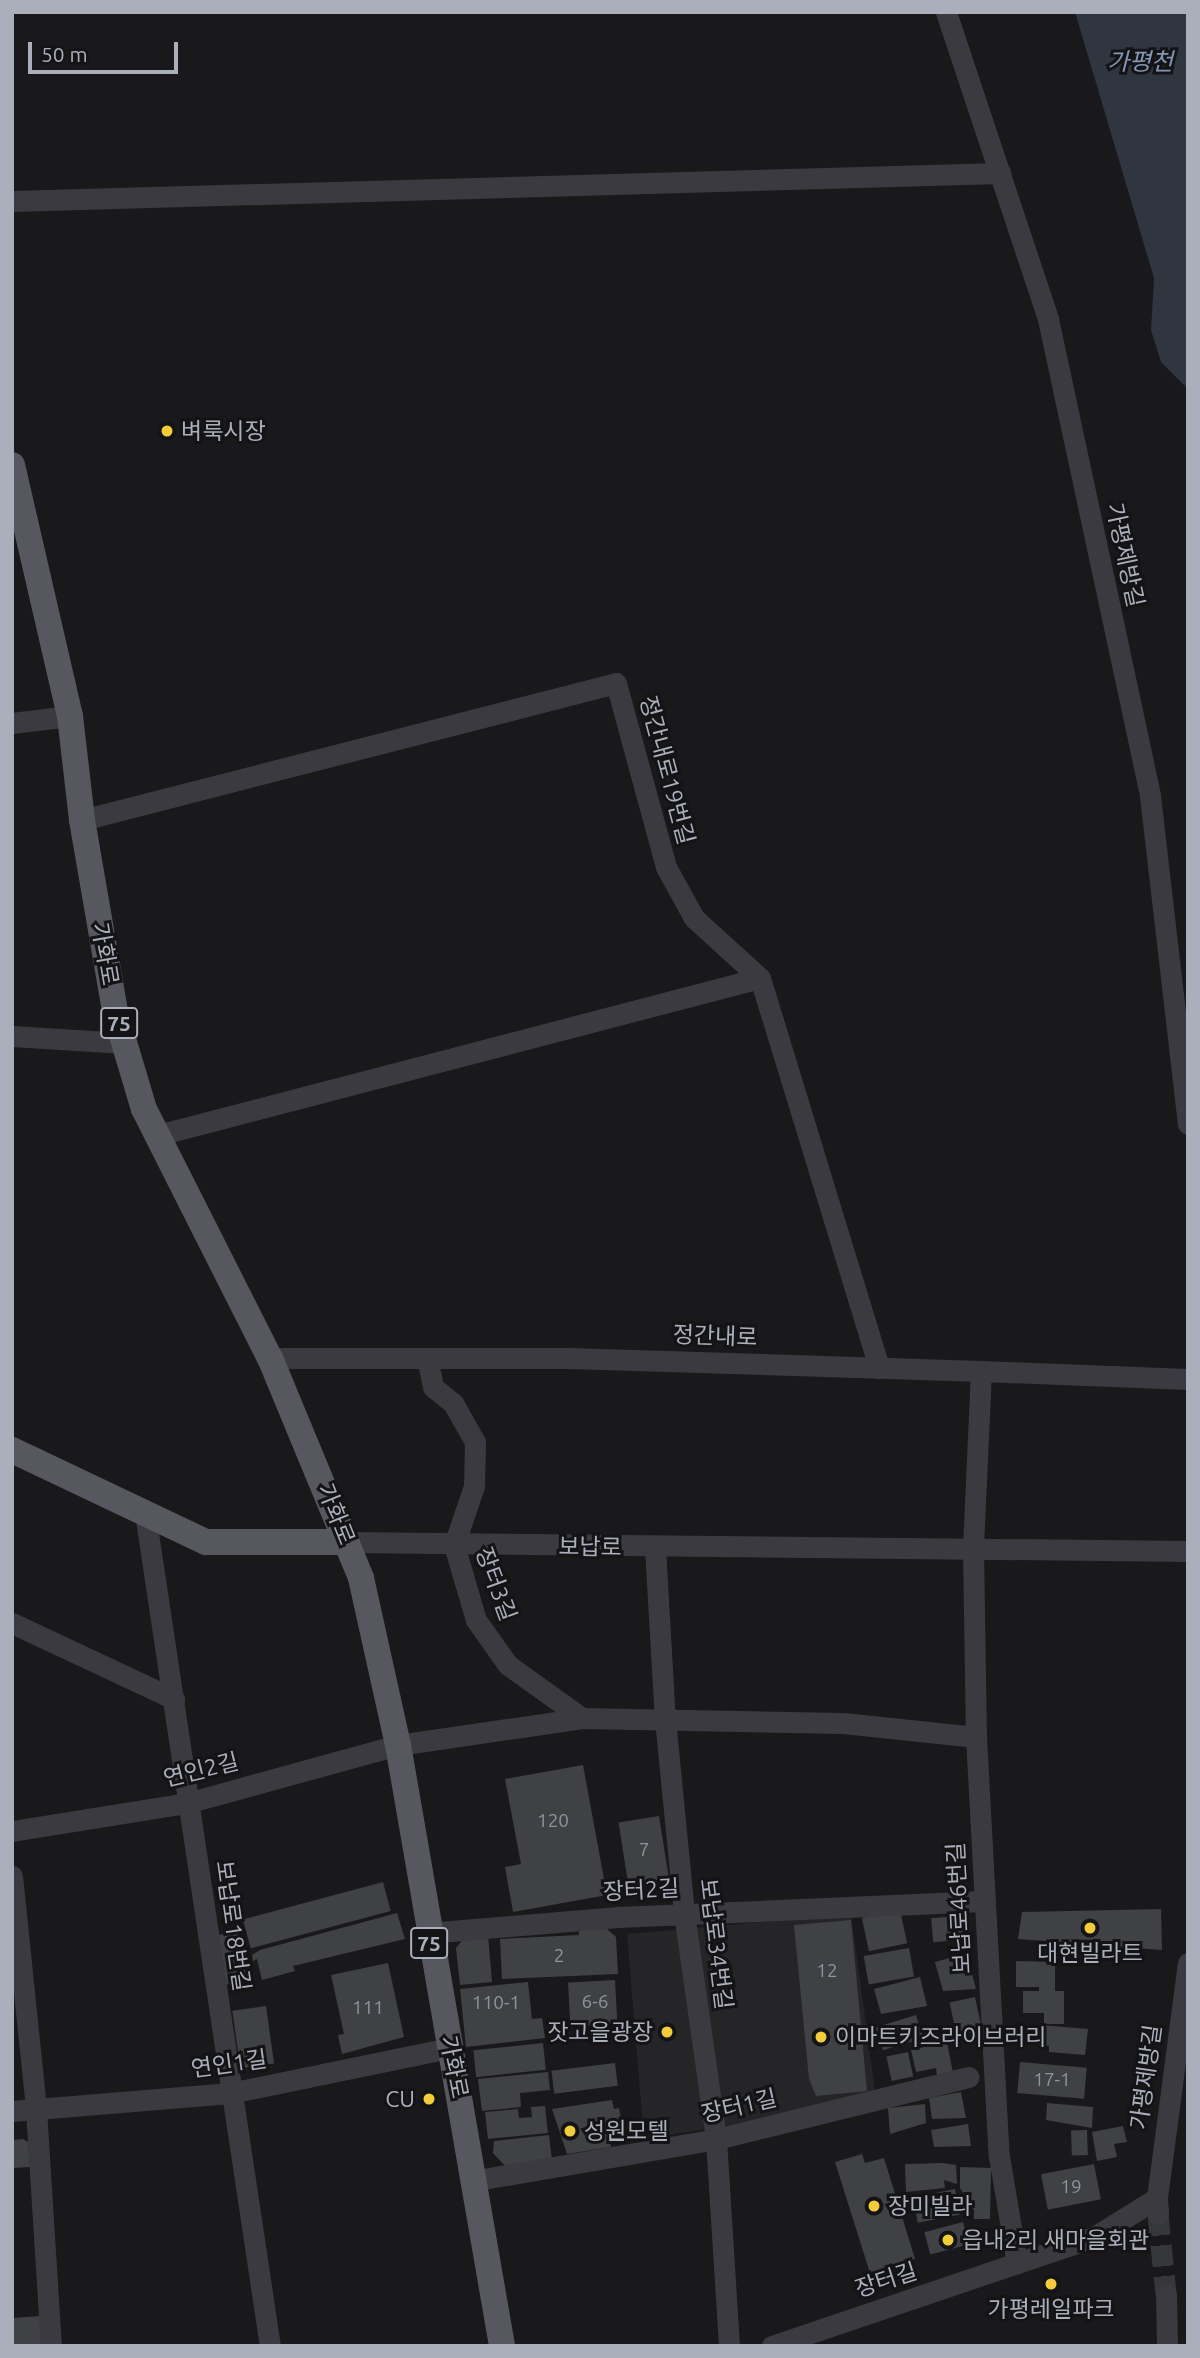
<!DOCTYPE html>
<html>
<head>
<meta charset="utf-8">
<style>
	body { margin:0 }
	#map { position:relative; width:1200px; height:2358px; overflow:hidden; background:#19191b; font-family:Ubuntu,"Noto Sans KR",sans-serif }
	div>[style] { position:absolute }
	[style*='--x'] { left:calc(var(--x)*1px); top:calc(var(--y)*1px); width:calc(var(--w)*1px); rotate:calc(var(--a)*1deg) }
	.built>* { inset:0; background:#252528 }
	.water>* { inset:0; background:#2f3640 }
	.building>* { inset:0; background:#404145; transform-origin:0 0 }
	.minor-tunnel>* { height:21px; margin-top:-10.5px; transform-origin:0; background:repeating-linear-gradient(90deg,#36373b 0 21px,transparent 0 31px) }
	.minor>* { height:21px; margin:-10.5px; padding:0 10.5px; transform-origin:10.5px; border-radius:10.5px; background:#3a3a40 }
	.major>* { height:26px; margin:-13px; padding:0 13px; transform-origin:13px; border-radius:13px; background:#56575f }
	.dots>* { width:19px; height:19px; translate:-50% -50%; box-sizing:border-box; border:4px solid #141416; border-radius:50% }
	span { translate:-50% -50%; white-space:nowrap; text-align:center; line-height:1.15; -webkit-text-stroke:6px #141416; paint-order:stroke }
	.number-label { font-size:19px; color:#90939e }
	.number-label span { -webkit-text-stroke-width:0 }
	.shield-label span { padding:2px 5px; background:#141416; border:2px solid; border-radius:5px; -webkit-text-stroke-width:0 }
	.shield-label { font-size:21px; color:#abaebb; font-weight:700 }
	.poi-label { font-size:23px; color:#abaebb }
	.left { translate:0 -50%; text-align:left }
	.right { translate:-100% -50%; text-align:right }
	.street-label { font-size:23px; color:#abaebb }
	.water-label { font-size:24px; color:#8397b5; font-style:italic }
	.frame { position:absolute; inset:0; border:14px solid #abaebb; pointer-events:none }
	.scale { position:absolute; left:28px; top:42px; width:150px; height:32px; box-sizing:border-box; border:4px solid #abaebb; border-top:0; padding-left:9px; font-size:21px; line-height:24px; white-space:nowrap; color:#abaebb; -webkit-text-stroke:5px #141416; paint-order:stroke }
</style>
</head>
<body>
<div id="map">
	<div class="built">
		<div style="clip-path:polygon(851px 1914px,875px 2091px,731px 2125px,644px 2139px,627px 1934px)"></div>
	</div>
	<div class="water">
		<div style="clip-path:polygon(1075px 12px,1188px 12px,1188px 389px,1161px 362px,1151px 330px,1154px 278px)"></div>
	</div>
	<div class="building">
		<div style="clip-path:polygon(583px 1765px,607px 1895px,513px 1912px,505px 1867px,521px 1864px,505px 1779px)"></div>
		<div style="left:659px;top:1816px;width:63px;height:41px;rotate:81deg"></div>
		<div style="left:383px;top:1882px;width:30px;height:145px;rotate:75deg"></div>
		<div style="clip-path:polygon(1161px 1909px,1162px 1950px,1018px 1939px,1022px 1912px)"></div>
		<div style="left:900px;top:1910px;width:34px;height:39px;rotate:78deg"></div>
		<div style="clip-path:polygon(397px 1913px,405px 1939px,293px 1966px,295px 1971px,262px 1980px,257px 1959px,253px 1961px,252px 1955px,260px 1950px)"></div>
		<div style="left:969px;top:1915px;width:24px;height:38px;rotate:85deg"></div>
		<div style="clip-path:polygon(851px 1920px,867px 2091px,816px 2096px,809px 2079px,794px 1925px)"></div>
		<div style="clip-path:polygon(607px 1929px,616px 1937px,618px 1974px,502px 1979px,500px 1939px,579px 1935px,579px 1930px)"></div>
		<div style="clip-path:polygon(234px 1933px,244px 1937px,248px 1981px,224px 1985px,217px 1935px)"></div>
		<div style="clip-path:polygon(488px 1935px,492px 1982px,460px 1985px,456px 1948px,465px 1937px)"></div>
		<div style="left:909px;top:1948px;width:29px;height:46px;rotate:80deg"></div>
		<div style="clip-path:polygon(967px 1953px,976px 1989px,943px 1991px,935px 1962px)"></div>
		<div style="clip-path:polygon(1016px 1961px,1055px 1962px,1055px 1991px,1064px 1991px,1064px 2024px,1044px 2024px,1044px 2013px,1023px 2013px,1023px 1991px,1039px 1991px,1039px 1987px,1016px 1987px)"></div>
		<div style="clip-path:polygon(388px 1963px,404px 2037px,342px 2054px,338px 2035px,344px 2034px,331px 1975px)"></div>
		<div style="clip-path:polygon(920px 1977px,927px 2006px,881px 2014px,874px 1989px)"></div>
		<div style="left:615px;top:1980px;width:44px;height:47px;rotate:87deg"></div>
		<div style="clip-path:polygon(528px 1982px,532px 2019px,542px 2018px,545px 2038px,466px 2047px,460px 1989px)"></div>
		<div style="left:975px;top:1997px;width:34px;height:26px;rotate:78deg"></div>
		<div style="left:266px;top:2006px;width:58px;height:34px;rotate:82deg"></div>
		<div style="left:916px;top:2015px;width:24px;height:42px;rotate:73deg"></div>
		<div style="clip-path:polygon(1040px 2025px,1088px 2029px,1085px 2055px,1049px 2052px,1049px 2046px,1038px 2045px)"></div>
		<div style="clip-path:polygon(947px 2042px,953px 2073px,937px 2076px,936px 2068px,916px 2072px,911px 2050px)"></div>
		<div style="left:543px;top:2043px;width:27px;height:70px;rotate:84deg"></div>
		<div style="left:908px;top:2052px;width:25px;height:22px;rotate:78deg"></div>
		<div style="left:1020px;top:2062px;width:67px;height:31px;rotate:5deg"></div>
		<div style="left:615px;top:2063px;width:23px;height:64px;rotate:83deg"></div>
		<div style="clip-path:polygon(548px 2072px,550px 2090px,520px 2093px,521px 2107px,482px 2111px,478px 2079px)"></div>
		<div style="clip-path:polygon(961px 2092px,966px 2118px,932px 2119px,929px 2098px)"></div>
		<div style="clip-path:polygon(612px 2100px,614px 2109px,619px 2108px,623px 2130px,616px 2131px,617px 2140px,610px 2141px,611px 2147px,567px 2154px,552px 2109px)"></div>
		<div style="clip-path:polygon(1047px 2103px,1093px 2107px,1092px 2128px,1046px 2120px)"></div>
		<div style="clip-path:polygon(925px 2104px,926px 2123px,890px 2134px,888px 2108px)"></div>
		<div style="clip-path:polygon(545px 2106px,548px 2133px,488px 2139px,485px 2112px,518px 2109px,519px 2118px,532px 2117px,531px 2107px)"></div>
		<div style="clip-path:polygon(968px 2124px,971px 2146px,934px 2147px,931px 2130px)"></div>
		<div style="clip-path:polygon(1123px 2126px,1127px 2142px,1114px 2144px,1117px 2157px,1097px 2161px,1092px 2132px)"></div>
		<div style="left:1087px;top:2130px;width:25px;height:16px;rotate:88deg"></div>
		<div style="clip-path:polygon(549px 2135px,552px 2160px,506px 2167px,493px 2153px,494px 2141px)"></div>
		<div style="clip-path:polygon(23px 2139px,28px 2142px,30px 2167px,12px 2168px,12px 2140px)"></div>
		<div style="clip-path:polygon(862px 2154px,865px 2163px,884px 2158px,915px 2259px,870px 2273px,835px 2162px)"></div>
		<div style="clip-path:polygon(943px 2163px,956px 2165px,957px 2184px,944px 2180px,945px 2188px,906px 2192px,905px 2164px)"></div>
		<div style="left:1094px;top:2164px;width:36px;height:54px;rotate:79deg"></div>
		<div style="clip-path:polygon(960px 2167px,991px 2168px,990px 2219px,974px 2219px,974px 2210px,960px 2188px)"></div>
		<div style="left:955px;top:2189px;width:26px;height:43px;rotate:79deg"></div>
		<div style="left:963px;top:2222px;width:23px;height:40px;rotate:75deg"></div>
		<div style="left:41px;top:2316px;width:30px;height:29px;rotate:86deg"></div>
	</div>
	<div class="minor-tunnel">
		<div style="--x:1158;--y:2214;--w:80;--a:84.3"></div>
	</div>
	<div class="minor">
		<div style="--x:946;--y:12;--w:324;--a:71.6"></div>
		<div style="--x:1048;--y:319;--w:488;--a:77.9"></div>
		<div style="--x:1150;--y:796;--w:330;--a:83.4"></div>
		<div style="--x:12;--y:201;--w:989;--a:-1.62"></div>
		<div style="--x:12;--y:723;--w:58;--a:-6.9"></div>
		<div style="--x:82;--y:820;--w:551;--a:-14.39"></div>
		<div style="--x:616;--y:683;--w:191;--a:74.8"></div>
		<div style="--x:666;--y:867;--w:58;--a:61.2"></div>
		<div style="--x:694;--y:918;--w:89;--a:42.3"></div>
		<div style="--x:760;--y:978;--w:408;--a:73"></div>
		<div style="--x:12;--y:1036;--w:112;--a:3.6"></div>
		<div style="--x:158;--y:1135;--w:622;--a:-14.62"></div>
		<div style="--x:270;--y:1358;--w:299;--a:0"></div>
		<div style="--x:569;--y:1358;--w:412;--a:1.8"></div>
		<div style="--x:981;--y:1371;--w:178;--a:92.6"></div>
		<div style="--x:973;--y:1549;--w:188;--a:89.1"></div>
		<div style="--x:976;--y:1737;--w:420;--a:86.9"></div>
		<div style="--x:999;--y:2156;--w:109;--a:80.5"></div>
		<div style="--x:427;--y:1358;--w:30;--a:78"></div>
		<div style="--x:433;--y:1387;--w:26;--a:39"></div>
		<div style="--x:453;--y:1403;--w:45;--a:60.6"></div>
		<div style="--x:475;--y:1442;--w:44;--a:91.3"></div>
		<div style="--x:474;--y:1486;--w:62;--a:108.7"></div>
		<div style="--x:454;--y:1545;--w:78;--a:73.7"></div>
		<div style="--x:476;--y:1620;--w:55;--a:54.6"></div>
		<div style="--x:508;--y:1665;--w:91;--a:35.6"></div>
		<div style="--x:981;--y:1371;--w:207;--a:2.2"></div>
		<div style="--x:145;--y:1513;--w:842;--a:81.47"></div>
		<div style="--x:347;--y:1542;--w:841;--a:0.61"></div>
		<div style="--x:655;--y:1548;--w:171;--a:86.7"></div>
		<div style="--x:665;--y:1719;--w:195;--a:84.4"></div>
		<div style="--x:684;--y:1913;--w:228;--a:81.9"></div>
		<div style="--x:716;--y:2139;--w:207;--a:86.4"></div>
		<div style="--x:12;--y:1623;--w:179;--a:25.1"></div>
		<div style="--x:12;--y:1831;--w:177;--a:-9.1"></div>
		<div style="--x:187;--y:1803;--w:219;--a:-15.4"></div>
		<div style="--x:398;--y:1745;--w:186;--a:-8.3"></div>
		<div style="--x:582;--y:1718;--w:261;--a:1.1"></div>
		<div style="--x:843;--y:1723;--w:134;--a:6"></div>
		<div style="--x:12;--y:1876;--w:234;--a:84.1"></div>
		<div style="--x:36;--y:2109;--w:237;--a:86.4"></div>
		<div style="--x:427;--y:1933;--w:192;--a:-4.8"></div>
		<div style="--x:618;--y:1917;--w:366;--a:-2.5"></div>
		<div style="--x:12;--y:2111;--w:219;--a:-4.7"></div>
		<div style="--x:230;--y:2093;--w:225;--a:-11.6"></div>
		<div style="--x:477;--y:2180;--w:242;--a:-9.7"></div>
		<div style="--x:716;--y:2139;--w:260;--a:-13.8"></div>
		<div style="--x:1157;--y:2198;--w:237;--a:-82.5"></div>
		<div style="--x:1166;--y:2294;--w:52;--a:88.9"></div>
		<div style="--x:772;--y:2346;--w:340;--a:-18.7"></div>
		<div style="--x:1094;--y:2237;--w:74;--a:-31.8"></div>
		<div style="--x:1157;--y:2198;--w:16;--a:86"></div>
	</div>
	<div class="major">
		<div style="--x:12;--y:465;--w:258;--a:77"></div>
		<div style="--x:70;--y:716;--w:105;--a:83.4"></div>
		<div style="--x:82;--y:820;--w:195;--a:80.2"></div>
		<div style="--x:115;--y:1012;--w:101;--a:73.4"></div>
		<div style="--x:144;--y:1109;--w:279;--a:63.2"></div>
		<div style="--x:270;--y:1358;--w:238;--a:67.5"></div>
		<div style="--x:361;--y:1578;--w:171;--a:77.5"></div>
		<div style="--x:398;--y:1745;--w:610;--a:80.18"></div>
		<div style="--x:12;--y:1450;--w:215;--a:25.4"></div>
		<div style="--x:206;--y:1542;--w:141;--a:0"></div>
	</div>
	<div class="dots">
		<div style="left:167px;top:431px;background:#f2cc3a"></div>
		<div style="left:1090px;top:1928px;background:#f2cc3a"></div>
		<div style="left:667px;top:2032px;background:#f2cc3a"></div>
		<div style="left:821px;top:2037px;background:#f2cc3a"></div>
		<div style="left:429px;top:2099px;background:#f2cc3a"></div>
		<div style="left:570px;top:2131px;background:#f2cc3a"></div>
		<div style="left:874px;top:2206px;background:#f2cc3a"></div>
		<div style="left:948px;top:2240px;background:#f2cc3a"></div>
		<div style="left:1051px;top:2284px;background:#f2cc3a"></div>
	</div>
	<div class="number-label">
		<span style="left:553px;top:1821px">120</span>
		<span style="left:644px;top:1850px">7</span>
		<span style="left:559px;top:1956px">2</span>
		<span style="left:827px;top:1971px">12</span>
		<span style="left:595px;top:2002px">6-6</span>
		<span style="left:496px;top:2003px">110-1</span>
		<span style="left:368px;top:2008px">111</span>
		<span style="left:1052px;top:2080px">17-1</span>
		<span style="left:1071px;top:2187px">19</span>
	</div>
	<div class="shield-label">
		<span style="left:119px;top:1023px">75</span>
		<span style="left:429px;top:1943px">75</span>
	</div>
	<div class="poi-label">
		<span class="left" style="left:181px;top:431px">벼룩시장</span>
		<span style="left:1090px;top:1953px">대현빌라트</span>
		<span class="right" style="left:653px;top:2032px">잣고을광장</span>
		<span class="left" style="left:835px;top:2037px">이마트키즈라이브러리</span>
		<span class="right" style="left:415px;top:2099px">CU</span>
		<span class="left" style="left:584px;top:2131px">성원모텔</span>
		<span class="left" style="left:888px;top:2206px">장미빌라</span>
		<span class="left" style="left:962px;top:2240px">읍내2리 새마을회관</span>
		<span style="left:1051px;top:2309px">가평레일파크</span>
	</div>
	<div class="street-label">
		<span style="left:1125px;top:555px;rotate:78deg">가평제방길</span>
		<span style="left:667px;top:770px;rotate:75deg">정간내로19번길</span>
		<span style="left:105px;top:954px;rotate:80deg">가화로</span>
		<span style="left:715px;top:1336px;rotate:2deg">정간내로</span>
		<span style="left:336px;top:1514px;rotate:68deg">가화로</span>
		<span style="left:590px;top:1547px;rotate:1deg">보납로</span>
		<span style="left:496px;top:1584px;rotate:70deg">장터3길</span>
		<span style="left:201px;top:1770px;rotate:-14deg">연인2길</span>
		<span style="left:641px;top:1890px;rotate:-3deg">장터2길</span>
		<span style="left:959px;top:1908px;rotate:-93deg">보납로46번길</span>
		<span style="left:233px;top:1926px;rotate:82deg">보납로18번길</span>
		<span style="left:716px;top:1944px;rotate:83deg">보납로34번길</span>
		<span style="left:229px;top:2064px;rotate:-8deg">연인1길</span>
		<span style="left:454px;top:2067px;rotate:79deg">가화로</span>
		<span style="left:1146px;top:2077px;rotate:-82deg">가평제방길</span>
		<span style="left:739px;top:2106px;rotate:-13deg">장터1길</span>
		<span style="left:886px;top:2280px;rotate:-18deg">장터길</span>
	</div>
	<div class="water-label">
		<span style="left:1140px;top:62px">가평천</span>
	</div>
	<div class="frame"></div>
	<div class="scale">50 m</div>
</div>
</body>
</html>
